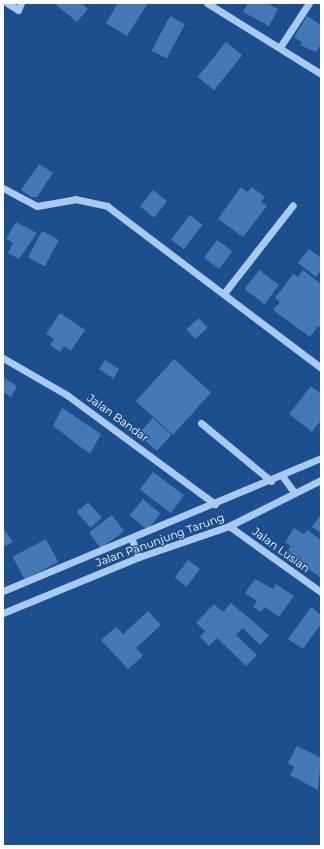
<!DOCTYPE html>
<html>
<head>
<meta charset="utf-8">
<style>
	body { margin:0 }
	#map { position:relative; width:324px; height:849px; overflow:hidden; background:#1b4f8f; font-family:Montserrat,sans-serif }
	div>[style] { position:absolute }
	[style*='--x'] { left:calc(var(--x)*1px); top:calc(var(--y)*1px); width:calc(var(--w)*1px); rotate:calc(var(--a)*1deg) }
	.building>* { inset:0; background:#4478b7; transform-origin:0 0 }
	.minor>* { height:7px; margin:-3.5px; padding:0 3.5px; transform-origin:3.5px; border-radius:3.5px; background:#a9c9ee }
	span { translate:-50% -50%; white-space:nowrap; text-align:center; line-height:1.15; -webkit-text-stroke:3px #1b4f8f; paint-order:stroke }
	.street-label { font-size:11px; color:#fff }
	.frame { position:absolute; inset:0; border:4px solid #fff; pointer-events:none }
</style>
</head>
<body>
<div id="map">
	<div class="building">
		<div style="clip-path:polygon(54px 3px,81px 3px,88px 9px,77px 22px)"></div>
		<div style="clip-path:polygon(118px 3px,148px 3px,127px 36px,106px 23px)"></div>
		<div style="clip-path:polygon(248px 3px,266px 3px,278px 9px,269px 26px,243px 12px)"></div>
		<div style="left:170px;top:16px;width:17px;height:39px;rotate:28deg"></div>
		<div style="clip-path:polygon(307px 16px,321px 25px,321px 44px,316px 52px,300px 45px,302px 42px,294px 37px)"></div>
		<div style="left:226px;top:42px;width:21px;height:45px;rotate:39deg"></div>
		<div style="clip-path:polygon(39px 164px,53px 173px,37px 197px,31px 197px,21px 190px)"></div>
		<div style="clip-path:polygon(241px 187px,248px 192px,252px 187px,265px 197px,261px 202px,267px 206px,243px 237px,218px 219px)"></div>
		<div style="left:153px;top:190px;width:18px;height:21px;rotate:38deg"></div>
		<div style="left:190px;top:215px;width:16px;height:31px;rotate:38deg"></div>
		<div style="clip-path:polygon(16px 222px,37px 233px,19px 259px,8px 253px,13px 243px,6px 239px)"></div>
		<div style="left:42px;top:231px;width:19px;height:30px;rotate:28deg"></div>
		<div style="left:217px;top:240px;width:19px;height:22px;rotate:36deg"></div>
		<div style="clip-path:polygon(309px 249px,321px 258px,321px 270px,316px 277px,298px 263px)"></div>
		<div style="left:259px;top:270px;width:25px;height:24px;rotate:37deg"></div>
		<div style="clip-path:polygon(303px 270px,321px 284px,321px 328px,318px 326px,310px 337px,273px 310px,280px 302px,275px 298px,293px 274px,298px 277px)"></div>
		<div style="clip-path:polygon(60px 313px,85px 330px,71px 351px,64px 346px,60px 352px,50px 345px,54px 339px,46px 334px)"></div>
		<div style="left:199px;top:318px;width:13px;height:17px;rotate:48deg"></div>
		<div style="left:174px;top:359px;width:50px;height:57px;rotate:42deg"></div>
		<div style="left:105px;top:360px;width:17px;height:11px;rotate:33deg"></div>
		<div style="clip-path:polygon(3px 377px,17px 386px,11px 397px,3px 392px)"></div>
		<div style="clip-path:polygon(311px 386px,321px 394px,321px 420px,312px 432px,289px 414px)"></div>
		<div style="clip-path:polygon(62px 408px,101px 434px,90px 454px,53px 426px)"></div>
		<div style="left:153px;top:418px;width:25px;height:22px;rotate:42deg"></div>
		<div style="left:153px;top:472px;width:39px;height:22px;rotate:37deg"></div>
		<div style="left:143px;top:499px;width:23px;height:21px;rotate:40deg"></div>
		<div style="left:88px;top:502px;width:21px;height:15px;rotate:49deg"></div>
		<div style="left:112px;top:515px;width:20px;height:29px;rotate:53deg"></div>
		<div style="clip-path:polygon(320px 516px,321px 517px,321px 533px,312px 527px)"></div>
		<div style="clip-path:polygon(3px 528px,13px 542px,3px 547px)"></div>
		<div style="clip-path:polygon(294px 528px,304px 534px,307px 530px,321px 540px,321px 578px,286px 553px,291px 546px,285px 542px)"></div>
		<div style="left:46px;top:539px;width:26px;height:38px;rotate:62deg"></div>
		<div style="left:188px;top:560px;width:15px;height:22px;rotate:37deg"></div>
		<div style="clip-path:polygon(255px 579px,273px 589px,276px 584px,294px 596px,279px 617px,265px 607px,261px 612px,253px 607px,257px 601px,245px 593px)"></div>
		<div style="clip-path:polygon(231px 603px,269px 635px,260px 645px,243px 628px,236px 635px,257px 655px,246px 666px,217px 638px,209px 646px,200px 637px,205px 631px,196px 623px,214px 604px,223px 612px)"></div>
		<div style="clip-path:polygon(311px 607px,321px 615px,321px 624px,303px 649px,288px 639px)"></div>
		<div style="clip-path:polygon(148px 611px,161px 625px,136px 648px,143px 656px,128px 669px,101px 640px,116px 627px,123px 634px)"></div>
		<div style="clip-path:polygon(297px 746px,321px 758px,318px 790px,290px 775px,294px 767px,288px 763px)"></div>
	</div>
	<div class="minor">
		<div style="--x:7;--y:3;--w:13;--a:32"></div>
		<div style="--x:18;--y:10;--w:8;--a:-67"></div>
		<div style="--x:207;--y:3;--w:134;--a:31.9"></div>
		<div style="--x:280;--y:47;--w:53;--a:-56.6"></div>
		<div style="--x:3;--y:188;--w:38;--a:28"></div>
		<div style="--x:37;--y:206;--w:39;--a:-10"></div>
		<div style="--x:75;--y:199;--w:33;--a:12"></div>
		<div style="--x:107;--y:206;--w:268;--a:37.1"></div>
		<div style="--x:225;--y:292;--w:110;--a:-52"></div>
		<div style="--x:3;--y:358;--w:74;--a:30"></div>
		<div style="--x:67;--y:395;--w:184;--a:36.4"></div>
		<div style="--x:201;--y:423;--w:91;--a:39.6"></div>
		<div style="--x:283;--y:477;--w:19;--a:54"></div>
		<div style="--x:229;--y:526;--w:113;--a:35.7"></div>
		<div style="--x:132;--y:540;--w:18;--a:68"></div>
		<div style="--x:3;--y:591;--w:345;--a:-22.7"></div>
		<div style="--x:3;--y:613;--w:147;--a:-22.4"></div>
		<div style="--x:139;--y:557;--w:95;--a:-19"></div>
		<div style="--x:229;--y:526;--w:103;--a:-26.6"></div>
	</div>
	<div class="street-label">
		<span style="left:118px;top:418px;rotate:36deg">Jalan Bandar</span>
		<span style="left:160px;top:540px;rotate:-20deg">Jalan Panunjung Tarung</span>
		<span style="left:281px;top:550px;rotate:36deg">Jalan Lusian</span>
	</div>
	<div class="frame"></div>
</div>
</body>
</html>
